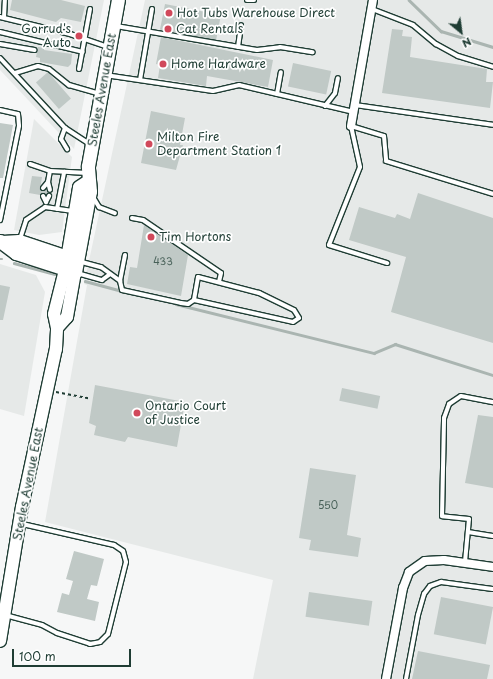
<!DOCTYPE html>
<html>
<head>
<meta charset="utf-8">
<style>
	body { margin:0 }
	#map { position:relative; width:493px; height:679px; overflow:hidden; background:#f6f7f7; font-family:"Playpen Sans",sans-serif }
	div>[style] { position:absolute }
	[style*='--x'] { left:calc(var(--x)*1px); top:calc(var(--y)*1px); width:calc(var(--w)*1px); rotate:calc(var(--a)*1deg) }
	.built>* { inset:0; background:#e6e9e8 }
	.stream>* { height:2.5px; margin:-1.25px; padding:0 1.25px; transform-origin:1.25px; border-radius:1.25px; background:#aab5b1 }
	.building>* { inset:0; background:#c0c9c6; transform-origin:0 0 }
	.path>* { height:1.5px; margin-top:-0.75px; transform-origin:0; background:repeating-linear-gradient(90deg,#1f3d34 0 3px,transparent 0 6px) }
	.roads { filter:drop-shadow(1px 0 #1f3d34) drop-shadow(-1px 0 #1f3d34) drop-shadow(0 1px #1f3d34) drop-shadow(0 -1px #1f3d34) }
	.lane>* { height:4px; margin:-2px; padding:0 2px; transform-origin:2px; border-radius:2px; background:#fff }
	.street>* { height:8px; margin:-4px; padding:0 4px; transform-origin:4px; border-radius:4px; background:#fff }
	.secondary>* { height:12px; margin:-6px; padding:0 6px; transform-origin:6px; border-radius:6px; background:#fff }
	.primary>* { height:13px; margin:-6.5px; padding:0 6.5px; transform-origin:6.5px; border-radius:6.5px; background:#fff }
	.dots>* { width:11px; height:11px; translate:-50% -50%; box-sizing:border-box; border:2px solid #fff; border-radius:50% }
	span { translate:-50% -50%; white-space:nowrap; text-align:center; line-height:1.15; -webkit-text-stroke:3.5px #fff; paint-order:stroke }
	.number-label { font-size:10px; color:#476058 }
	.number-label span { -webkit-text-stroke-width:0 }
	.poi-label { font-size:12px; color:#1f3d34 }
	.left { translate:0 -50%; text-align:left }
	.right { translate:-100% -50%; text-align:right }
	.street-label { font-size:12px; color:#1f3d34 }
	.north { position:absolute; left:441px; top:12px; width:40px; height:40px; -webkit-text-stroke:3px #fff; paint-order:stroke; rotate:151deg; font-size:11px; font-weight:700; line-height:16px; text-align:center; color:#1f3d34 }
	.north::after { content:''; display:block; margin:auto; width:14px; height:18px; background:#1f3d34; clip-path:polygon(50% 0,100% 100%,50% 72%,0 100%) }
	.scale { position:absolute; left:12px; top:649px; width:119px; height:18px; box-sizing:border-box; border:2px solid #1f3d34; border-top:0; padding-left:5px; font-size:12px; line-height:14px; white-space:nowrap; color:#1f3d34; -webkit-text-stroke:3px #fff; paint-order:stroke }
</style>
</head>
<body>
<div id="map">
	<div class="built">
		<div style="clip-path:polygon(0 0,104px 0,74px 149px,0 70px)"></div>
		<div style="clip-path:polygon(145px 0,493px 0,493px 679px,253px 679px,273px 580px,45px 522px,87px 285px,84px 284px)"></div>
		<div style="clip-path:polygon(34px 119px,72px 157px,62px 232px,39px 235px,14px 230px)"></div>
		<div style="clip-path:polygon(0 264px,36px 275px,45px 292px,24px 416px,0 409px)"></div>
	</div>
	<div class="stream">
		<div style="--x:409;--y:0;--w:45;--a:44.1"></div>
		<div style="--x:441;--y:31;--w:54;--a:17.1"></div>
		<div style="--x:0;--y:259;--w:2;--a:0"></div>
		<div style="--x:14;--y:263;--w:42;--a:15"></div>
		<div style="--x:85;--y:281;--w:39;--a:15"></div>
		<div style="--x:176;--y:304;--w:204;--a:13.9"></div>
		<div style="--x:374;--y:353;--w:23;--a:-23"></div>
		<div style="--x:395;--y:344;--w:103;--a:17.6"></div>
	</div>
	<div class="building">
		<div style="clip-path:polygon(12px 0,61px 0,85px 6px,81px 22px,61px 18px,56px 22px,10px 10px)"></div>
		<div style="left:165px;top:4px;width:57px;height:26px;rotate:11deg"></div>
		<div style="clip-path:polygon(392px 29px,403px 30px,402px 36px,412px 37px,410px 57px,487px 69px,486px 82px,493px 82px,490px 108px,382px 93px)"></div>
		<div style="clip-path:polygon(161px 37px,273px 60px,268px 87px,207px 76px,206px 86px,158px 78px,160px 65px,156px 64px)"></div>
		<div style="clip-path:polygon(38px 47px,44px 48px,44px 50px,72px 54px,71px 64px,68px 67px,40px 62px,40px 58px,36px 57px)"></div>
		<div style="left:293px;top:63px;width:39px;height:24px;rotate:12deg"></div>
		<div style="left:48px;top:72px;width:35px;height:16px;rotate:49deg"></div>
		<div style="clip-path:polygon(151px 111px,185px 118px,180px 145px,183px 145px,176px 170px,141px 163px)"></div>
		<div style="clip-path:polygon(0 123px,13px 125px,3px 178px,0 178px)"></div>
		<div style="clip-path:polygon(32px 176px,42px 177px,40px 190px,46px 190px,48px 193px,40px 195px,29px 193px)"></div>
		<div style="clip-path:polygon(418px 193px,493px 218px,493px 343px,391px 312px,406px 257px,349px 240px,359px 207px,395px 218px,397px 214px,410px 219px)"></div>
		<div style="clip-path:polygon(144px 225px,188px 255px,181px 296px,127px 284px,130px 267px,137px 268px)"></div>
		<div style="clip-path:polygon(0 285px,10px 287px,3px 320px,0 320px)"></div>
		<div style="clip-path:polygon(95px 385px,185px 402px,177px 447px,128px 437px,125px 442px,94px 435px,96px 426px,89px 423px)"></div>
		<div style="left:342px;top:388px;width:39px;height:13px;rotate:12deg"></div>
		<div style="clip-path:polygon(478px 415px,493px 417px,493px 488px,465px 483px)"></div>
		<div style="clip-path:polygon(310px 468px,356px 475px,347px 535px,361px 538px,358px 557px,309px 550px,311px 540px,299px 538px)"></div>
		<div style="clip-path:polygon(74px 551px,104px 559px,97px 586px,91px 585px,87px 599px,99px 602px,95px 621px,57px 612px,62px 593px,69px 595px,73px 581px,66px 579px)"></div>
		<div style="left:309px;top:592px;width:64px;height:25px;rotate:8deg"></div>
		<div style="left:441px;top:597px;width:53px;height:38px;rotate:11deg"></div>
		<div style="clip-path:polygon(418px 651px,490px 665px,487px 679px,412px 679px)"></div>
	</div>
	<div class="path">
		<div style="--x:56;--y:392;--w:33;--a:11"></div>
	</div>
	<div class="roads">
		<div class="lane">
			<div style="--x:247;--y:0;--w:7;--a:0"></div>
			<div style="--x:372;--y:9;--w:44;--a:21.3"></div>
			<div style="--x:413;--y:25;--w:30;--a:40"></div>
			<div style="--x:436;--y:44;--w:25;--a:29"></div>
			<div style="--x:458;--y:56;--w:37;--a:17"></div>
			<div style="--x:0;--y:17;--w:72;--a:13.7"></div>
			<div style="--x:70;--y:34;--w:39;--a:19"></div>
			<div style="--x:4;--y:17;--w:17;--a:-87"></div>
			<div style="--x:116;--y:26;--w:143;--a:9.7"></div>
			<div style="--x:257;--y:50;--w:23;--a:-7"></div>
			<div style="--x:280;--y:47;--w:33;--a:9"></div>
			<div style="--x:0;--y:32;--w:85;--a:13.5"></div>
			<div style="--x:0;--y:44;--w:35;--a:10"></div>
			<div style="--x:238;--y:47;--w:22;--a:-82"></div>
			<div style="--x:0;--y:58;--w:96;--a:47.1"></div>
			<div style="--x:65;--y:128;--w:30;--a:33"></div>
			<div style="--x:79;--y:69;--w:61;--a:-79.6"></div>
			<div style="--x:15;--y:73;--w:24;--a:-17"></div>
			<div style="--x:38;--y:66;--w:11;--a:15"></div>
			<div style="--x:49;--y:69;--w:26;--a:39"></div>
			<div style="--x:69;--y:85;--w:32;--a:16"></div>
			<div style="--x:105;--y:75;--w:109;--a:8.4"></div>
			<div style="--x:213;--y:91;--w:27;--a:-13"></div>
			<div style="--x:239;--y:85;--w:118;--a:13.2"></div>
			<div style="--x:140;--y:80;--w:72;--a:-80.4"></div>
			<div style="--x:277;--y:94;--w:22;--a:-80"></div>
			<div style="--x:355;--y:105;--w:139;--a:8.2"></div>
			<div style="--x:325;--y:106;--w:16;--a:-52"></div>
			<div style="--x:335;--y:93;--w:15;--a:-79"></div>
			<div style="--x:0;--y:110;--w:18;--a:13"></div>
			<div style="--x:18;--y:114;--w:12;--a:85"></div>
			<div style="--x:19;--y:126;--w:96;--a:101.4"></div>
			<div style="--x:351;--y:126;--w:42;--a:77.6"></div>
			<div style="--x:360;--y:167;--w:84;--a:111.7"></div>
			<div style="--x:329;--y:245;--w:61;--a:17.2"></div>
			<div style="--x:351;--y:126;--w:34;--a:17"></div>
			<div style="--x:384;--y:136;--w:25;--a:85"></div>
			<div style="--x:386;--y:161;--w:112;--a:17.1"></div>
			<div style="--x:65;--y:128;--w:12;--a:110"></div>
			<div style="--x:61;--y:139;--w:12;--a:59"></div>
			<div style="--x:30;--y:164;--w:21;--a:19"></div>
			<div style="--x:48;--y:182;--w:8;--a:76"></div>
			<div style="--x:43;--y:188;--w:8;--a:-50"></div>
			<div style="--x:48;--y:182;--w:11;--a:-80"></div>
			<div style="--x:50;--y:171;--w:38;--a:3"></div>
			<div style="--x:43;--y:196;--w:7;--a:63"></div>
			<div style="--x:46;--y:202;--w:7;--a:-63"></div>
			<div style="--x:93;--y:197;--w:12;--a:59"></div>
			<div style="--x:99;--y:207;--w:17;--a:21"></div>
			<div style="--x:57;--y:209;--w:38;--a:-79"></div>
			<div style="--x:132;--y:218;--w:11;--a:10"></div>
			<div style="--x:143;--y:220;--w:94;--a:34.2"></div>
			<div style="--x:221;--y:273;--w:9;--a:103"></div>
			<div style="--x:20;--y:239;--w:20;--a:-72"></div>
			<div style="--x:26;--y:220;--w:23;--a:-34"></div>
			<div style="--x:45;--y:207;--w:28;--a:8"></div>
			<div style="--x:125;--y:255;--w:26;--a:101"></div>
			<div style="--x:120;--y:281;--w:9;--a:77"></div>
			<div style="--x:122;--y:290;--w:60;--a:12.4"></div>
			<div style="--x:181;--y:303;--w:7;--a:8"></div>
			<div style="--x:188;--y:304;--w:7;--a:-34"></div>
			<div style="--x:194;--y:300;--w:101;--a:12.5"></div>
			<div style="--x:293;--y:322;--w:7;--a:-34"></div>
			<div style="--x:299;--y:318;--w:9;--a:-122"></div>
			<div style="--x:294;--y:310;--w:39;--a:-154"></div>
			<div style="--x:259;--y:293;--w:63;--a:-165.3"></div>
			<div style="--x:198;--y:277;--w:23;--a:100"></div>
			<div style="--x:78;--y:261;--w:24;--a:15"></div>
			<div style="--x:101;--y:267;--w:24;--a:36"></div>
			<div style="--x:77;--y:273;--w:26;--a:16"></div>
			<div style="--x:102;--y:280;--w:9;--a:-36"></div>
			<div style="--x:468;--y:532;--w:25;--a:9"></div>
			<div style="--x:465;--y:562;--w:43;--a:-84.7"></div>
			<div style="--x:469;--y:519;--w:27;--a:-174"></div>
			<div style="--x:442;--y:516;--w:98;--a:-88.8"></div>
			<div style="--x:444;--y:418;--w:15;--a:-70"></div>
			<div style="--x:449;--y:404;--w:14;--a:-34"></div>
			<div style="--x:461;--y:396;--w:33;--a:11"></div>
			<div style="--x:5;--y:615;--w:38;--a:15"></div>
			<div style="--x:42;--y:625;--w:17;--a:28"></div>
			<div style="--x:57;--y:633;--w:35;--a:18"></div>
			<div style="--x:90;--y:644;--w:10;--a:-11"></div>
			<div style="--x:100;--y:642;--w:11;--a:-45"></div>
			<div style="--x:108;--y:634;--w:74;--a:-76"></div>
			<div style="--x:126;--y:562;--w:11;--a:-105"></div>
			<div style="--x:123;--y:551;--w:11;--a:-146"></div>
			<div style="--x:114;--y:545;--w:94;--a:-167.1"></div>
			<div style="--x:406;--y:679;--w:65;--a:-79.4"></div>
			<div style="--x:418;--y:615;--w:22;--a:-74"></div>
			<div style="--x:424;--y:594;--w:10;--a:-53"></div>
			<div style="--x:430;--y:586;--w:12;--a:-20"></div>
			<div style="--x:441;--y:582;--w:52;--a:7.7"></div>
		</div>
		<div class="street">
			<div style="--x:351;--y:126;--w:128;--a:-80.1"></div>
			<div style="--x:386;--y:679;--w:93;--a:-79.4"></div>
			<div style="--x:403;--y:588;--w:17;--a:-69"></div>
			<div style="--x:409;--y:572;--w:19;--a:-35"></div>
			<div style="--x:425;--y:561;--w:19;--a:-3"></div>
			<div style="--x:444;--y:560;--w:49;--a:8.1"></div>
		</div>
		<div class="secondary">
			<div style="--x:57;--y:328;--w:15;--a:-48"></div>
			<div style="--x:67;--y:317;--w:46;--a:-79.9"></div>
			<div style="--x:0;--y:641;--w:136;--a:-80.7"></div>
			<div style="--x:22;--y:507;--w:162;--a:-77.9"></div>
			<div style="--x:56;--y:349;--w:21;--a:-87"></div>
			<div style="--x:57;--y:328;--w:14;--a:-102"></div>
			<div style="--x:54;--y:314;--w:45;--a:-76"></div>
		</div>
		<div class="primary">
			<div style="--x:0;--y:241;--w:20;--a:37"></div>
			<div style="--x:16;--y:253;--w:62;--a:17.9"></div>
			<div style="--x:75;--y:272;--w:82;--a:-79.5"></div>
			<div style="--x:90;--y:191;--w:25;--a:-95"></div>
			<div style="--x:88;--y:166;--w:169;--a:-79.8"></div>
			<div style="--x:2;--y:242;--w:17;--a:-3"></div>
			<div style="--x:19;--y:241;--w:60;--a:18.4"></div>
			<div style="--x:65;--y:270;--w:84;--a:-80.4"></div>
			<div style="--x:79;--y:187;--w:11;--a:-34"></div>
		</div>
	</div>
	<div class="dots">
		<div style="left:169px;top:13px;background:#d1495b"></div>
		<div style="left:168px;top:29px;background:#d1495b"></div>
		<div style="left:79px;top:36px;background:#d1495b"></div>
		<div style="left:163px;top:64px;background:#d1495b"></div>
		<div style="left:149px;top:144px;background:#d1495b"></div>
		<div style="left:151px;top:237px;background:#d1495b"></div>
		<div style="left:137px;top:413px;background:#d1495b"></div>
	</div>
	<div class="number-label">
		<span style="left:163px;top:261px">433</span>
		<span style="left:328px;top:505px">550</span>
	</div>
	<div class="poi-label">
		<span class="left" style="left:177px;top:13px">Hot Tubs Warehouse Direct</span>
		<span class="right" style="left:71px;top:36px">Gorrud's<br>Auto</span>
		<span class="left" style="left:176px;top:29px">Cat Rentals</span>
		<span class="left" style="left:171px;top:64px">Home Hardware</span>
		<span class="left" style="left:157px;top:144px">Milton Fire<br>Department Station 1</span>
		<span class="left" style="left:159px;top:237px">Tim Hortons</span>
		<span class="left" style="left:145px;top:413px">Ontario Court<br>of Justice</span>
	</div>
	<div class="street-label">
		<span style="left:102px;top:90px;rotate:-80deg">Steeles Avenue East</span>
		<span style="left:28px;top:484px;rotate:-79deg">Steeles Avenue East</span>
	</div>
	<div class="north">N</div>
	<div class="scale">100 m</div>
</div>
</body>
</html>
